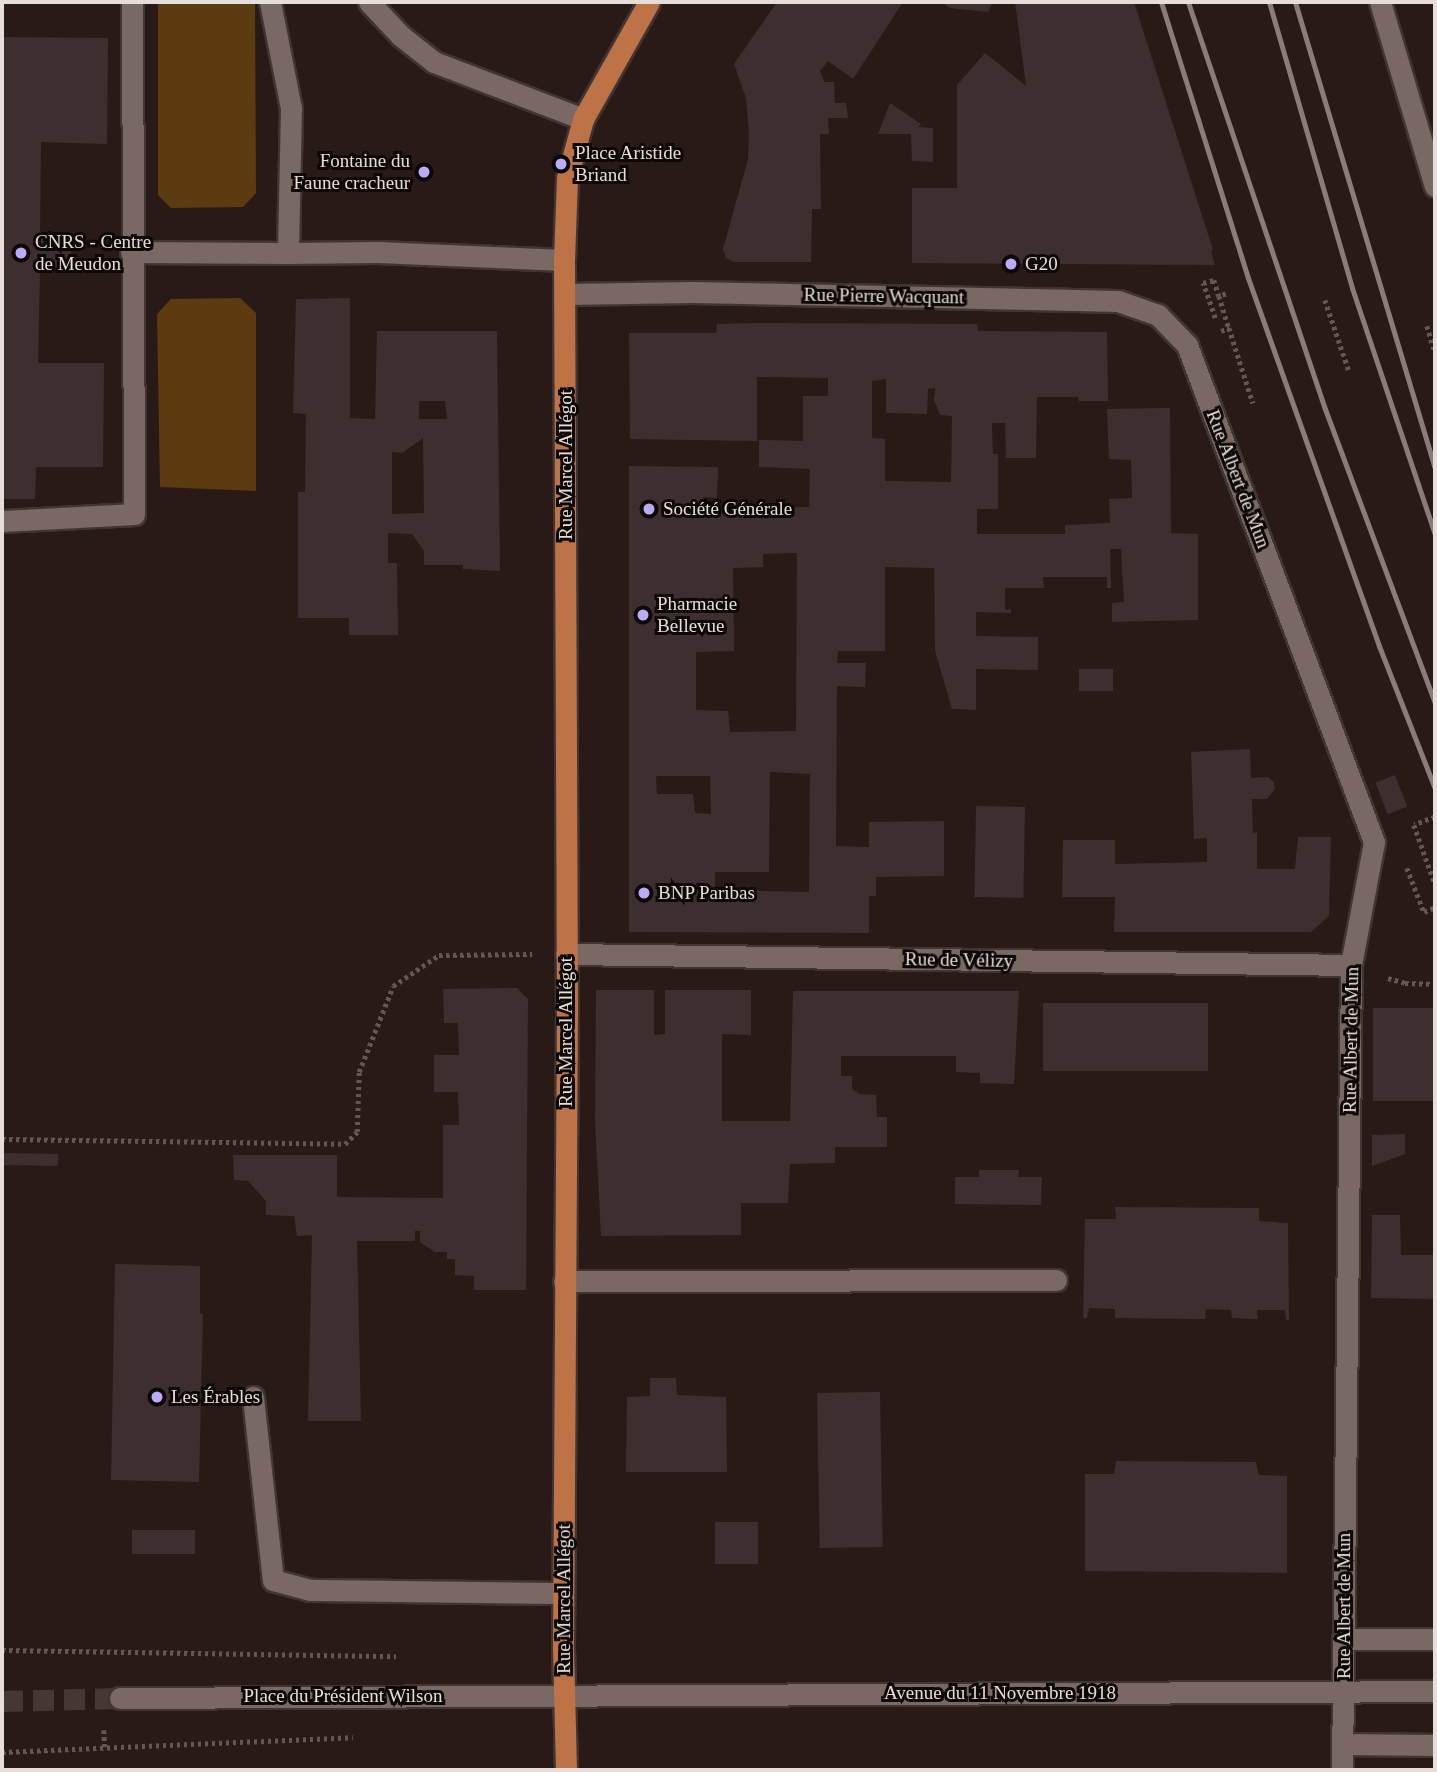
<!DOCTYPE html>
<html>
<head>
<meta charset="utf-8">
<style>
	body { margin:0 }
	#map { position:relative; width:1437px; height:1772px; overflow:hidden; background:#291a18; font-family:Georgia,serif }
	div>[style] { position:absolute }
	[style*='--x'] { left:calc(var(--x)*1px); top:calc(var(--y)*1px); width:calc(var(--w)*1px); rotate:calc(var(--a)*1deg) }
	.green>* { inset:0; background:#5b3b0f }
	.building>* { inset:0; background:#3e2e30; transform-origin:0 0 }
	.minor-tunnel>* { height:21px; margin-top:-10.5px; transform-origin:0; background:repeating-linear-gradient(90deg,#463735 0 21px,transparent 0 31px) }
	.path>* { height:4.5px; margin-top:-2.25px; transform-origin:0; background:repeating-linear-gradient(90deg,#645654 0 3.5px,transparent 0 7px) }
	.roads { filter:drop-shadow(2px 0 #403533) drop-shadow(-2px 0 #403533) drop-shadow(0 2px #403533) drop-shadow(0 -2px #403533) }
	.minor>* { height:21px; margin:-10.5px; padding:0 10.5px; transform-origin:10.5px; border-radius:10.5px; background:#7a6864 }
	.major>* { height:21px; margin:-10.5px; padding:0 10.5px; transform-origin:10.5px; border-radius:10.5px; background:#bd7345 }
	.rail>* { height:5px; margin:-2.5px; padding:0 2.5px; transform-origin:2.5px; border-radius:2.5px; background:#897c7a }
	.dots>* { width:19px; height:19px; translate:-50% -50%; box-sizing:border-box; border:4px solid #0d0706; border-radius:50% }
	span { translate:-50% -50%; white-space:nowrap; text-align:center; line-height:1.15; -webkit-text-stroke:6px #0d0706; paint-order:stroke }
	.poi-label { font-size:19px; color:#e7dddb }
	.left { translate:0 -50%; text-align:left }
	.right { translate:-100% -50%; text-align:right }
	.street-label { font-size:19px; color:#e7dddb }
	.frame { position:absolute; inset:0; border:4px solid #e7dddb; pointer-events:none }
</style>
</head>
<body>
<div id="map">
	<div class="green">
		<div style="clip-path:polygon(158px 2px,255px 2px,256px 193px,243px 207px,171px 208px,158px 195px)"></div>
		<div style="clip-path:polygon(240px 298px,256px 313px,256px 491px,160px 487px,157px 314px,171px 299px)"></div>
	</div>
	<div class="building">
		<div style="clip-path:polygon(777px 2px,903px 2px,853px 79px,828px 61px,820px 71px,824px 82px,834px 82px,835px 103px,846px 103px,848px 118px,828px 118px,829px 134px,820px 134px,821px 209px,812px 209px,811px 262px,734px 262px,726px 258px,723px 249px,748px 159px,749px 133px,746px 98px,734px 64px)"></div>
		<div style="clip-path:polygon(941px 2px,993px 2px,988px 12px,950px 8px)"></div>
		<div style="clip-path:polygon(1015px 2px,1134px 2px,1213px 250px,1211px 251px,1215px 265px,912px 263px,912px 188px,957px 188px,957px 85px,985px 53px,1026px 86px)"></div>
		<div style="clip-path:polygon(2px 37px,108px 38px,107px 144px,41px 142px,40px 236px,71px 237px,71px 270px,40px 270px,38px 363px,104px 363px,103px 467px,36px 467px,35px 499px,2px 499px)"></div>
		<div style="clip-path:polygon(890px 103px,921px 124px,918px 127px,933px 128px,933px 162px,912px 161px,911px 134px,878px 134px)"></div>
		<div style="clip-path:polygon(evenodd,350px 298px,350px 418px,375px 419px,377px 331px,497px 331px,500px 571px,463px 569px,463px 565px,424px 565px,424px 551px,412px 534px,388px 533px,388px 563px,397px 563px,398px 635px,349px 635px,349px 618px,298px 618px,298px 492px,305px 492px,306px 414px,293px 413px,296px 299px,350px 298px,419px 401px,445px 401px,447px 419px,419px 419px,419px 401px,350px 298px,423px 438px,424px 513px,392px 514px,392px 452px,402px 453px,423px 438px)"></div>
		<div style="clip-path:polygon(evenodd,757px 323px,977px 324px,978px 331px,1107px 332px,1108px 401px,1079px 401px,1078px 397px,1037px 397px,1036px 458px,1006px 458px,1005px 423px,992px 423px,993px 454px,998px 454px,998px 509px,977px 509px,977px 534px,1065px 534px,1065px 525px,1110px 523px,1109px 499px,1132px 498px,1131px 460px,1109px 459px,1107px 409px,1170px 408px,1171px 533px,1198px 534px,1198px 620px,1112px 622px,1112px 603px,1124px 602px,1121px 549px,1110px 549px,1111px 588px,1107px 588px,1107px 577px,1043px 577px,1044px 588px,1005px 588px,1005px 610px,1011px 609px,1011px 613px,976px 612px,976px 636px,1038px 637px,1038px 670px,976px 669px,976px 710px,952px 709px,935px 651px,934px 568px,885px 567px,885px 651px,838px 651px,837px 663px,866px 663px,865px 687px,837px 686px,836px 846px,869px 847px,869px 822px,944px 821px,944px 876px,876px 877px,876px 896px,869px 896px,869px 933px,629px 932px,629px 466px,718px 467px,717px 498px,703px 497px,704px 508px,730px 507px,730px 501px,747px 500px,748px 508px,809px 507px,810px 469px,759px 467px,759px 440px,803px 441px,803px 396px,828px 396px,828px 378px,757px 377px,757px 441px,630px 439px,629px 333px,716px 333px,717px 324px,757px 323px,886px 379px,886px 413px,927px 414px,928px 389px,935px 388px,934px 400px,940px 415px,952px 416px,951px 482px,885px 481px,885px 439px,872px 438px,872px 381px,886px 379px,757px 323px,797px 553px,796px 731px,730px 732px,728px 711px,696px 710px,696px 652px,734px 651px,733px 568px,763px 567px,763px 554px,797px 553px,757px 323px,770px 772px,810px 774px,809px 892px,715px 890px,715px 872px,769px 872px,770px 772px,757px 323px,656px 776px,710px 776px,711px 814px,695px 813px,693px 794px,657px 794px,656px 776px)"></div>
		<div style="left:1113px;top:669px;width:22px;height:34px;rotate:90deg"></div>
		<div style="clip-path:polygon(1250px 749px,1251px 778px,1268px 777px,1274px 782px,1275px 789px,1267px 799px,1252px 799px,1253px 833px,1257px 832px,1257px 869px,1295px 869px,1298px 837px,1331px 837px,1329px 916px,1311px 932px,1114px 932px,1115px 897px,1062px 897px,1063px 840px,1115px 840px,1115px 864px,1207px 862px,1207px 838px,1194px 839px,1191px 752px)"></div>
		<div style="left:1395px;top:775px;width:34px;height:21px;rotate:69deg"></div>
		<div style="left:976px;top:806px;width:49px;height:91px;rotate:1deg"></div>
		<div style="clip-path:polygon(517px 988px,528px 999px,526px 1290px,474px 1290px,474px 1276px,455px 1275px,455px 1259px,447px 1259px,447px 1252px,435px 1252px,420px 1242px,420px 1231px,415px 1231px,415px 1241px,357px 1241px,361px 1421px,308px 1421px,312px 1235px,297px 1236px,294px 1216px,266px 1215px,266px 1201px,248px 1181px,234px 1180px,233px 1155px,337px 1155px,337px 1197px,443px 1198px,443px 1125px,459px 1125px,458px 1092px,434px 1092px,434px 1055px,459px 1055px,458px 1023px,444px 1023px,443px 989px)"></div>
		<div style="clip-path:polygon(596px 990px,654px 990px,654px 1035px,665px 1034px,665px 990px,751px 990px,751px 1035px,722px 1034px,722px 1121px,790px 1121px,793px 991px,1019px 991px,1014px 1084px,980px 1083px,980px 1073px,956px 1072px,956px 1056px,841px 1056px,841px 1076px,852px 1076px,852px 1089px,860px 1094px,876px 1095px,877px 1117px,887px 1117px,887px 1147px,835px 1147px,835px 1163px,790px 1164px,788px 1203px,741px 1203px,741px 1235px,601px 1236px,595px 1121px)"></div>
		<div style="left:1043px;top:1003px;width:165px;height:68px"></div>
		<div style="left:1373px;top:1008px;width:62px;height:93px"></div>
		<div style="clip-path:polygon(1405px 1134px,1405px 1154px,1372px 1166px,1372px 1135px)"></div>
		<div style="left:2px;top:1153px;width:56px;height:12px;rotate:1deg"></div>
		<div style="clip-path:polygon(979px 1170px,1019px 1170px,1018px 1177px,1042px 1177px,1041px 1205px,955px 1204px,955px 1177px,979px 1177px)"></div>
		<div style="clip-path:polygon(1115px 1207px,1259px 1208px,1259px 1221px,1288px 1223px,1289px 1320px,1286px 1320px,1285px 1310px,1257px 1310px,1258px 1319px,1232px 1318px,1231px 1310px,1206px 1309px,1205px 1319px,1115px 1318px,1115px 1309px,1089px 1308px,1087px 1318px,1083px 1318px,1085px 1219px,1116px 1219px)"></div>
		<div style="clip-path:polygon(1372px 1215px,1400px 1215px,1401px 1255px,1435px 1255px,1435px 1299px,1371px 1298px)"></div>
		<div style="clip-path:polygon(115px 1264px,200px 1266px,200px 1313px,203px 1314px,199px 1482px,111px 1480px)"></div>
		<div style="clip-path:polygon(650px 1378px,676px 1378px,677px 1395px,726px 1397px,727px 1472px,626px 1472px,627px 1397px,650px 1396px)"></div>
		<div style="left:880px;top:1392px;width:155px;height:63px;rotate:89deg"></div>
		<div style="clip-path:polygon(1116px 1461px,1256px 1462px,1259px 1475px,1287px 1476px,1287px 1573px,1085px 1571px,1085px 1474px,1114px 1474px)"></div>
		<div style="left:715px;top:1522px;width:43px;height:42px"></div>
		<div style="left:132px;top:1530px;width:63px;height:24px"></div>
	</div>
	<div class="minor-tunnel">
		<div style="--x:2;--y:1701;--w:118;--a:-1.5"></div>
	</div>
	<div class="path">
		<div style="--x:1226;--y:294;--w:7;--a:164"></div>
		<div style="--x:1219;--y:296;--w:34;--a:73"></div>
		<div style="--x:1325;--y:300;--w:75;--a:71.3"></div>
		<div style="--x:1215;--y:318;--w:37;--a:-109"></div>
		<div style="--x:1203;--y:283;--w:11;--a:-15"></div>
		<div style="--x:1214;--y:280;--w:17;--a:73"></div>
		<div style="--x:1427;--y:326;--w:28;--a:73"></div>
		<div style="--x:1221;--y:331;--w:9;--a:-21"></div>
		<div style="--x:1229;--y:328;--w:79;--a:72.3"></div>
		<div style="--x:1435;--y:817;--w:22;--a:159"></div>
		<div style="--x:1414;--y:825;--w:63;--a:70.4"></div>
		<div style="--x:1407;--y:868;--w:47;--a:68.9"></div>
		<div style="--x:1424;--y:912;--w:12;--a:-24"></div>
		<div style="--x:1388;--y:978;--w:18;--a:16"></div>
		<div style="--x:1405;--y:983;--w:30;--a:2"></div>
		<div style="--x:2;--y:1139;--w:343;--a:0.8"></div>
		<div style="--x:345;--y:1144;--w:17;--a:-45"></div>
		<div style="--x:357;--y:1132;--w:60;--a:-88.1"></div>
		<div style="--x:359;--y:1072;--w:92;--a:-68.4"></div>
		<div style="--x:393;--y:986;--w:55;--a:-34"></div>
		<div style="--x:439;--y:955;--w:93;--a:-0.6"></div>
		<div style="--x:2;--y:1650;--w:394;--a:0.9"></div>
		<div style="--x:104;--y:1730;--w:17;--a:87"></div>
		<div style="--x:2;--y:1752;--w:351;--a:-2.4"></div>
	</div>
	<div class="roads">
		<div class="minor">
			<div style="--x:270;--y:2;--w:108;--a:78.8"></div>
			<div style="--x:291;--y:108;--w:145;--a:91.2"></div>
			<div style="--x:288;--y:253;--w:90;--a:-0.6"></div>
			<div style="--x:378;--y:252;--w:186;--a:2.5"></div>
			<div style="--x:369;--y:2;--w:47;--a:46.7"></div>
			<div style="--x:401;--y:36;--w:42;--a:38.2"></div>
			<div style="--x:434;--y:62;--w:160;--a:20.9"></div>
			<div style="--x:1380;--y:2;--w:192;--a:73.4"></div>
			<div style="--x:131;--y:252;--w:157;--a:0.4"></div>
			<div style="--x:565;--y:294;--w:129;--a:-0.9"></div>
			<div style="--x:694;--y:292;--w:424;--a:1.2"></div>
			<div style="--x:1118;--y:301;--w:42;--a:19.3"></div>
			<div style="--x:1158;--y:315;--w:42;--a:46"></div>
			<div style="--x:1187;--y:345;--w:531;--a:69.38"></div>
			<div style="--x:1374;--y:842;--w:125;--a:100.6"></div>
			<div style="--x:1351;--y:965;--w:805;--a:90.64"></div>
			<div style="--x:2;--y:521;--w:132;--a:-3"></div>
			<div style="--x:134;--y:514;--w:512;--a:-90.22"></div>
			<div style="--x:566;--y:954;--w:785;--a:0.8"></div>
			<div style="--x:564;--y:1281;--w:492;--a:-0.1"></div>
			<div style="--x:253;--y:1397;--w:184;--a:83.8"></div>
			<div style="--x:273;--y:1580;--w:38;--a:15"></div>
			<div style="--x:310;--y:1590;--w:253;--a:0.7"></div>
			<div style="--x:1343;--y:1639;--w:92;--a:0"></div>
			<div style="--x:120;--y:1698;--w:1315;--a:-0.3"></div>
			<div style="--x:1343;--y:1744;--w:92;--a:0.6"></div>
		</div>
		<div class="major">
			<div style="--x:566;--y:1770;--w:124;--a:-91.4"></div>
			<div style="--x:563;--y:1646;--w:639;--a:-89.64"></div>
			<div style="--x:567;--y:1007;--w:747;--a:-90.23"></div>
			<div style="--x:564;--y:260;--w:82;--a:-87.9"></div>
			<div style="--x:567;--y:178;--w:61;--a:-74.8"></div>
			<div style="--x:583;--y:119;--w:134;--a:-60.6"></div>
		</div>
	</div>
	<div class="rail">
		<div style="--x:1161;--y:2;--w:289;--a:72.5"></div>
		<div style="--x:1248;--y:278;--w:391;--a:70.4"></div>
		<div style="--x:1379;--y:646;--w:154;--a:68.6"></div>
		<div style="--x:1188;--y:2;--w:429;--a:71.4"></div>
		<div style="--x:1325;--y:409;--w:314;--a:69.5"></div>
		<div style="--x:1269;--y:2;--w:298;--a:73.8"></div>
		<div style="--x:1352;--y:288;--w:260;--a:71.4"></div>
		<div style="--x:1295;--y:2;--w:487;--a:73.3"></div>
	</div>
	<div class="dots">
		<div style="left:561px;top:164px;background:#baaaf7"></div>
		<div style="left:424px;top:172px;background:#baaaf7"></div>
		<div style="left:21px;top:253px;background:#baaaf7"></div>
		<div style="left:1011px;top:264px;background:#baaaf7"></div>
		<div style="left:649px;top:509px;background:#baaaf7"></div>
		<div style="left:643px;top:615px;background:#baaaf7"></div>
		<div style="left:644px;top:893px;background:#baaaf7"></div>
		<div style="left:157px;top:1397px;background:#baaaf7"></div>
	</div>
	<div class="poi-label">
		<span class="left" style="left:575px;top:164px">Place Aristide<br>Briand</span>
		<span class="right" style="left:410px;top:172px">Fontaine du<br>Faune cracheur</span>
		<span class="left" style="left:35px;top:253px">CNRS - Centre<br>de Meudon</span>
		<span class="left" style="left:1025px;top:264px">G20</span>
		<span class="left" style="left:663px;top:509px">Société Générale</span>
		<span class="left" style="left:657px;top:615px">Pharmacie<br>Bellevue</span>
		<span class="left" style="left:658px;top:893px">BNP Paribas</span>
		<span class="left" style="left:171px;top:1397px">Les Érables</span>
	</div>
	<div class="street-label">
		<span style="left:884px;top:296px;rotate:1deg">Rue Pierre Wacquant</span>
		<span style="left:566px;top:465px;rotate:-90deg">Rue Marcel Allégot</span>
		<span style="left:1238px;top:479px;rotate:69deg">Rue Albert de Mun</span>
		<span style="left:959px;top:960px;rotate:1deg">Rue de Vélizy</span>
		<span style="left:566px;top:1032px;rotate:-90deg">Rue Marcel Allégot</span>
		<span style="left:1351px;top:1040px;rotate:-89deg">Rue Albert de Mun</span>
		<span style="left:564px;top:1599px;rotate:-90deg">Rue Marcel Allégot</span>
		<span style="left:1344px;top:1606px;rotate:-90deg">Rue Albert de Mun</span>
		<span style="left:1000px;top:1693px">Avenue du 11 Novembre 1918</span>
		<span style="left:343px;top:1696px">Place du Président Wilson</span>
	</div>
	<div class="frame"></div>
</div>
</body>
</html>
